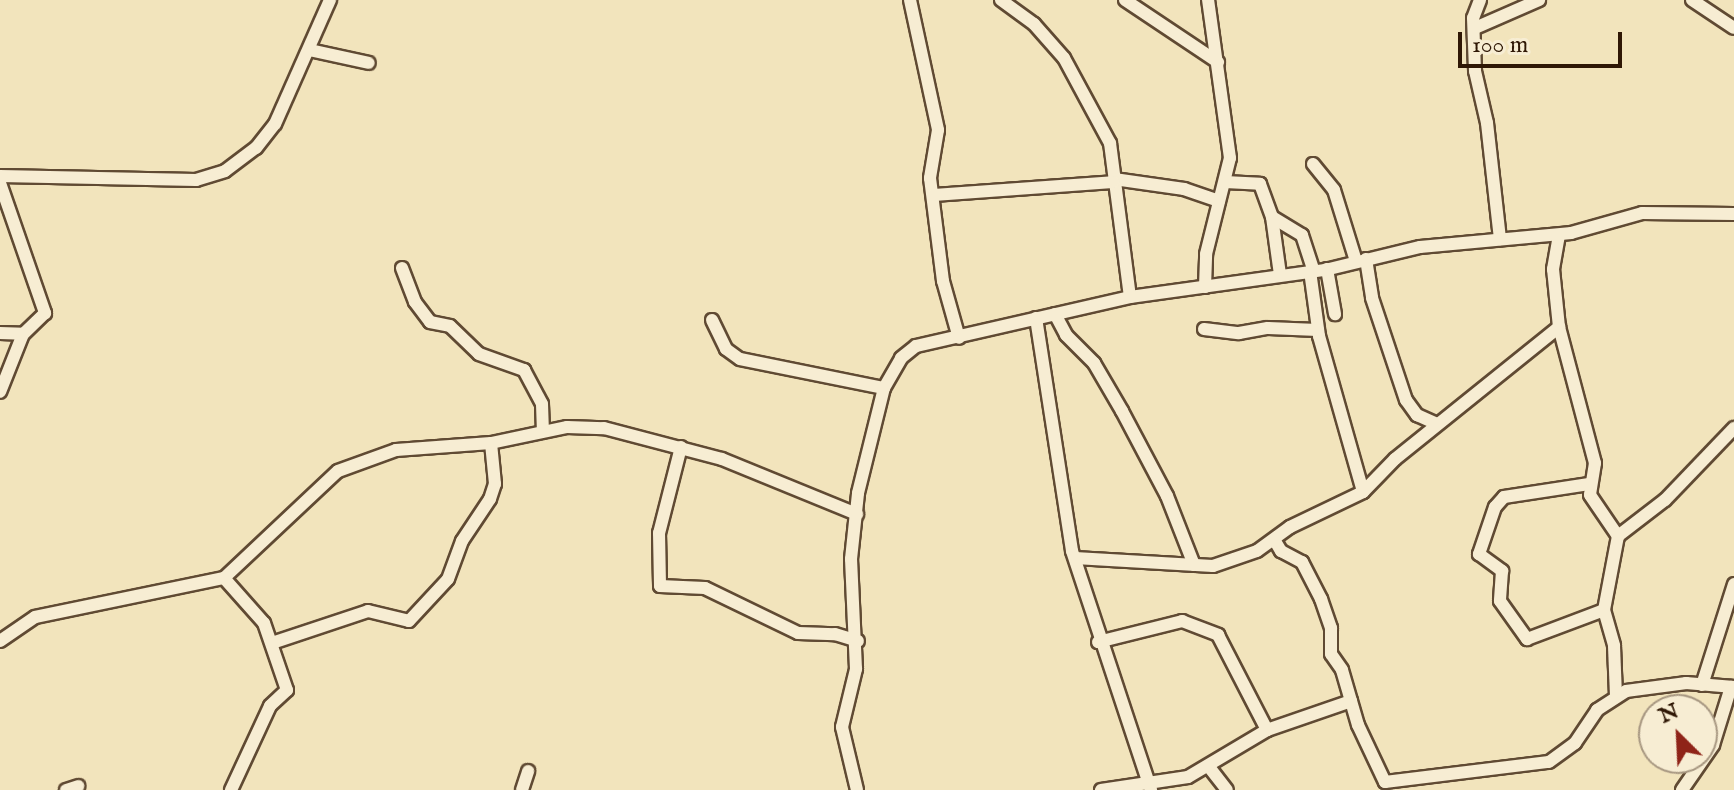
<!DOCTYPE html>
<html>
<head>
<meta charset="utf-8">
<style>
	body { margin:0 }
	#map { position:relative; width:1734px; height:790px; overflow:hidden; background:#f2e4bc; font-family:"IM FELL English",serif }
	div>[style] { position:absolute }
	[style*='--x'] { left:calc(var(--x)*1px); top:calc(var(--y)*1px); width:calc(var(--w)*1px); rotate:calc(var(--a)*1deg) }
	.roads { filter:drop-shadow(2px 0 #604a33) drop-shadow(-2px 0 #604a33) drop-shadow(0 2px #604a33) drop-shadow(0 -2px #604a33) }
	.minor>* { height:12px; margin:-6px; padding:0 6px; transform-origin:6px; border-radius:6px; background:#f7edd3 }
	span { translate:-50% -50%; white-space:nowrap; text-align:center; line-height:1.15; -webkit-text-stroke:6px #f7edd3; paint-order:stroke }
	.north { position:absolute; left:1638px; top:694px; width:80px; height:80px; box-sizing:border-box; background:#f7edd3; border:2px solid #a79781; border-radius:50%; rotate:336deg; font-size:22px; font-weight:700; line-height:32px; text-align:center; color:#2f1705 }
	.north::after { content:''; display:block; margin:auto; width:28px; height:36px; background:#8f2418; clip-path:polygon(50% 0,100% 100%,50% 72%,0 100%) }
	.scale { position:absolute; left:1458px; top:32px; width:164px; height:36px; box-sizing:border-box; border:4px solid #2f1705; border-top:0; padding-left:10px; font-size:24px; line-height:28px; white-space:nowrap; color:#2f1705; -webkit-text-stroke:6px #f7edd3; paint-order:stroke }
</style>
</head>
<body>
<div id="map">
	<div class="roads">
		<div class="minor">
			<div style="--x:910;--y:0;--w:133;--a:77.8"></div>
			<div style="--x:938;--y:130;--w:49;--a:99.5"></div>
			<div style="--x:930;--y:178;--w:104;--a:82.8"></div>
			<div style="--x:943;--y:281;--w:59;--a:74.3"></div>
			<div style="--x:1001;--y:0;--w:41;--a:36"></div>
			<div style="--x:1034;--y:24;--w:45;--a:48.6"></div>
			<div style="--x:1064;--y:58;--w:97;--a:61.6"></div>
			<div style="--x:1110;--y:143;--w:155;--a:82.6"></div>
			<div style="--x:1125;--y:0;--w:112;--a:33.7"></div>
			<div style="--x:1480;--y:0;--w:19;--a:111"></div>
			<div style="--x:1473;--y:18;--w:53;--a:87.8"></div>
			<div style="--x:1475;--y:71;--w:53;--a:77"></div>
			<div style="--x:1487;--y:123;--w:117;--a:83.6"></div>
			<div style="--x:1692;--y:0;--w:50;--a:33.7"></div>
			<div style="--x:1475;--y:28;--w:70;--a:-23.6"></div>
			<div style="--x:309;--y:50;--w:61;--a:12.2"></div>
			<div style="--x:1313;--y:164;--w:33;--a:51"></div>
			<div style="--x:1334;--y:190;--w:74;--a:72.8"></div>
			<div style="--x:0;--y:176;--w:196;--a:1.2"></div>
			<div style="--x:196;--y:180;--w:30;--a:-17"></div>
			<div style="--x:225;--y:171;--w:39;--a:-37"></div>
			<div style="--x:256;--y:148;--w:31;--a:-52"></div>
			<div style="--x:275;--y:124;--w:136;--a:-66.1"></div>
			<div style="--x:1114;--y:179;--w:71;--a:8.1"></div>
			<div style="--x:1184;--y:189;--w:37;--a:19"></div>
			<div style="--x:1225;--y:182;--w:35;--a:3"></div>
			<div style="--x:1260;--y:184;--w:35;--a:70"></div>
			<div style="--x:1272;--y:217;--w:35;--a:31"></div>
			<div style="--x:1302;--y:235;--w:38;--a:72"></div>
			<div style="--x:0;--y:183;--w:138;--a:70.9"></div>
			<div style="--x:45;--y:313;--w:30;--a:136"></div>
			<div style="--x:23;--y:334;--w:62;--a:111.6"></div>
			<div style="--x:933;--y:195;--w:181;--a:-4.1"></div>
			<div style="--x:1272;--y:217;--w:59;--a:82.1"></div>
			<div style="--x:1559;--y:235;--w:35;--a:100"></div>
			<div style="--x:1553;--y:269;--w:58;--a:84.1"></div>
			<div style="--x:1559;--y:327;--w:141;--a:75.2"></div>
			<div style="--x:1595;--y:463;--w:32;--a:99"></div>
			<div style="--x:1590;--y:495;--w:50;--a:55.7"></div>
			<div style="--x:1366;--y:259;--w:39;--a:81"></div>
			<div style="--x:1372;--y:298;--w:108;--a:71.6"></div>
			<div style="--x:1406;--y:400;--w:19;--a:54"></div>
			<div style="--x:1417;--y:415;--w:22;--a:24"></div>
			<div style="--x:402;--y:268;--w:36;--a:69"></div>
			<div style="--x:415;--y:302;--w:25;--a:53"></div>
			<div style="--x:430;--y:322;--w:20;--a:11"></div>
			<div style="--x:450;--y:326;--w:40;--a:44"></div>
			<div style="--x:479;--y:354;--w:48;--a:19.6"></div>
			<div style="--x:524;--y:370;--w:38;--a:62"></div>
			<div style="--x:542;--y:404;--w:27;--a:88"></div>
			<div style="--x:1327;--y:269;--w:46;--a:79.9"></div>
			<div style="--x:1310;--y:271;--w:66;--a:82.1"></div>
			<div style="--x:1319;--y:336;--w:162;--a:74.2"></div>
			<div style="--x:1205;--y:287;--w:33;--a:-88"></div>
			<div style="--x:1206;--y:254;--w:99;--a:-76"></div>
			<div style="--x:1230;--y:158;--w:160;--a:-97.9"></div>
			<div style="--x:1055;--y:314;--w:24;--a:62"></div>
			<div style="--x:1066;--y:335;--w:40;--a:45"></div>
			<div style="--x:1094;--y:363;--w:56;--a:59.7"></div>
			<div style="--x:1122;--y:411;--w:96;--a:62.1"></div>
			<div style="--x:1167;--y:496;--w:74;--a:68.6"></div>
			<div style="--x:1036;--y:318;--w:236;--a:81.2"></div>
			<div style="--x:1072;--y:551;--w:252;--a:71.7"></div>
			<div style="--x:712;--y:320;--w:32;--a:64"></div>
			<div style="--x:726;--y:349;--w:17;--a:36"></div>
			<div style="--x:740;--y:359;--w:147;--a:11.4"></div>
			<div style="--x:1204;--y:329;--w:35;--a:7"></div>
			<div style="--x:1239;--y:333;--w:29;--a:-10"></div>
			<div style="--x:1268;--y:328;--w:50;--a:2.3"></div>
			<div style="--x:0;--y:333;--w:23;--a:2"></div>
			<div style="--x:681;--y:447;--w:89;--a:104.3"></div>
			<div style="--x:659;--y:533;--w:53;--a:88.9"></div>
			<div style="--x:660;--y:586;--w:45;--a:2.5"></div>
			<div style="--x:705;--y:588;--w:103;--a:25.8"></div>
			<div style="--x:798;--y:633;--w:37;--a:2"></div>
			<div style="--x:835;--y:634;--w:24;--a:17"></div>
			<div style="--x:1589;--y:484;--w:86;--a:171.3"></div>
			<div style="--x:1504;--y:497;--w:13;--a:132"></div>
			<div style="--x:1495;--y:507;--w:50;--a:108.8"></div>
			<div style="--x:1479;--y:554;--w:29;--a:36"></div>
			<div style="--x:1502;--y:571;--w:30;--a:94"></div>
			<div style="--x:1500;--y:601;--w:47;--a:54.6"></div>
			<div style="--x:1527;--y:639;--w:82;--a:-20.6"></div>
			<div style="--x:1604;--y:610;--w:75;--a:-79.3"></div>
			<div style="--x:1618;--y:536;--w:59;--a:-37.5"></div>
			<div style="--x:1665;--y:500;--w:100;--a:-46.2"></div>
			<div style="--x:1275;--y:541;--w:12;--a:59"></div>
			<div style="--x:1281;--y:551;--w:24;--a:28"></div>
			<div style="--x:1302;--y:562;--w:42;--a:62.8"></div>
			<div style="--x:1321;--y:599;--w:31;--a:71"></div>
			<div style="--x:1331;--y:628;--w:26;--a:90"></div>
			<div style="--x:1331;--y:654;--w:19;--a:55"></div>
			<div style="--x:1342;--y:670;--w:57;--a:73.8"></div>
			<div style="--x:1358;--y:725;--w:63;--a:64.7"></div>
			<div style="--x:1385;--y:782;--w:165;--a:-7"></div>
			<div style="--x:1549;--y:762;--w:32;--a:-36"></div>
			<div style="--x:1575;--y:743;--w:40;--a:-56"></div>
			<div style="--x:1597;--y:710;--w:35;--a:-33"></div>
			<div style="--x:1626;--y:691;--w:61;--a:-7.6"></div>
			<div style="--x:1686;--y:683;--w:48;--a:4.8"></div>
			<div style="--x:1075;--y:558;--w:138;--a:3.3"></div>
			<div style="--x:1213;--y:566;--w:46;--a:-18.8"></div>
			<div style="--x:1257;--y:551;--w:41;--a:-36"></div>
			<div style="--x:1290;--y:527;--w:81;--a:-25.6"></div>
			<div style="--x:1363;--y:492;--w:46;--a:-45.9"></div>
			<div style="--x:1395;--y:459;--w:211;--a:-38.8"></div>
			<div style="--x:224;--y:578;--w:60;--a:48.4"></div>
			<div style="--x:264;--y:623;--w:71;--a:71.1"></div>
			<div style="--x:287;--y:690;--w:23;--a:137"></div>
			<div style="--x:270;--y:706;--w:93;--a:114.9"></div>
			<div style="--x:1604;--y:610;--w:37;--a:74"></div>
			<div style="--x:1614;--y:646;--w:50;--a:87.7"></div>
			<div style="--x:0;--y:641;--w:42;--a:-34.4"></div>
			<div style="--x:35;--y:617;--w:193;--a:-11.7"></div>
			<div style="--x:224;--y:578;--w:156;--a:-43.2"></div>
			<div style="--x:338;--y:471;--w:62;--a:-19.9"></div>
			<div style="--x:396;--y:450;--w:95;--a:-4.2"></div>
			<div style="--x:491;--y:443;--w:78;--a:-11.9"></div>
			<div style="--x:567;--y:427;--w:37;--a:2"></div>
			<div style="--x:604;--y:428;--w:122;--a:14.7"></div>
			<div style="--x:722;--y:459;--w:146;--a:22.2"></div>
			<div style="--x:1098;--y:642;--w:87;--a:-14"></div>
			<div style="--x:1182;--y:621;--w:39;--a:21"></div>
			<div style="--x:1218;--y:635;--w:107;--a:62.7"></div>
			<div style="--x:272;--y:643;--w:101;--a:-18.4"></div>
			<div style="--x:368;--y:611;--w:42;--a:13.7"></div>
			<div style="--x:409;--y:621;--w:57;--a:-47.1"></div>
			<div style="--x:448;--y:579;--w:40;--a:-69.8"></div>
			<div style="--x:462;--y:541;--w:50;--a:-56.3"></div>
			<div style="--x:490;--y:499;--w:16;--a:-72"></div>
			<div style="--x:495;--y:484;--w:41;--a:-95.6"></div>
			<div style="--x:1702;--y:685;--w:106;--a:-72.4"></div>
			<div style="--x:1209;--y:767;--w:29;--a:52"></div>
			<div style="--x:66;--y:790;--w:13;--a:-18"></div>
			<div style="--x:522;--y:790;--w:20;--a:-72"></div>
			<div style="--x:857;--y:790;--w:65;--a:-103.4"></div>
			<div style="--x:842;--y:727;--w:60;--a:-76.4"></div>
			<div style="--x:856;--y:669;--w:110;--a:-92.6"></div>
			<div style="--x:851;--y:559;--w:66;--a:-83.9"></div>
			<div style="--x:858;--y:493;--w:108;--a:-76.1"></div>
			<div style="--x:884;--y:388;--w:34;--a:-60"></div>
			<div style="--x:901;--y:358;--w:19;--a:-39"></div>
			<div style="--x:916;--y:346;--w:220;--a:-12.9"></div>
			<div style="--x:1130;--y:297;--w:197;--a:-7.9"></div>
			<div style="--x:1325;--y:270;--w:98;--a:-13.6"></div>
			<div style="--x:1420;--y:247;--w:152;--a:-5.3"></div>
			<div style="--x:1571;--y:233;--w:74;--a:-15.7"></div>
			<div style="--x:1642;--y:213;--w:92;--a:0.6"></div>
			<div style="--x:1101;--y:790;--w:88;--a:-8.5"></div>
			<div style="--x:1188;--y:777;--w:92;--a:-30.7"></div>
			<div style="--x:1267;--y:730;--w:89;--a:-19"></div>
			<div style="--x:1682;--y:790;--w:55;--a:-55.4"></div>
			<div style="--x:1713;--y:745;--w:61;--a:-72.8"></div>
		</div>
	</div>
	<div class="north">N</div>
	<div class="scale">100 m</div>
</div>
</body>
</html>
